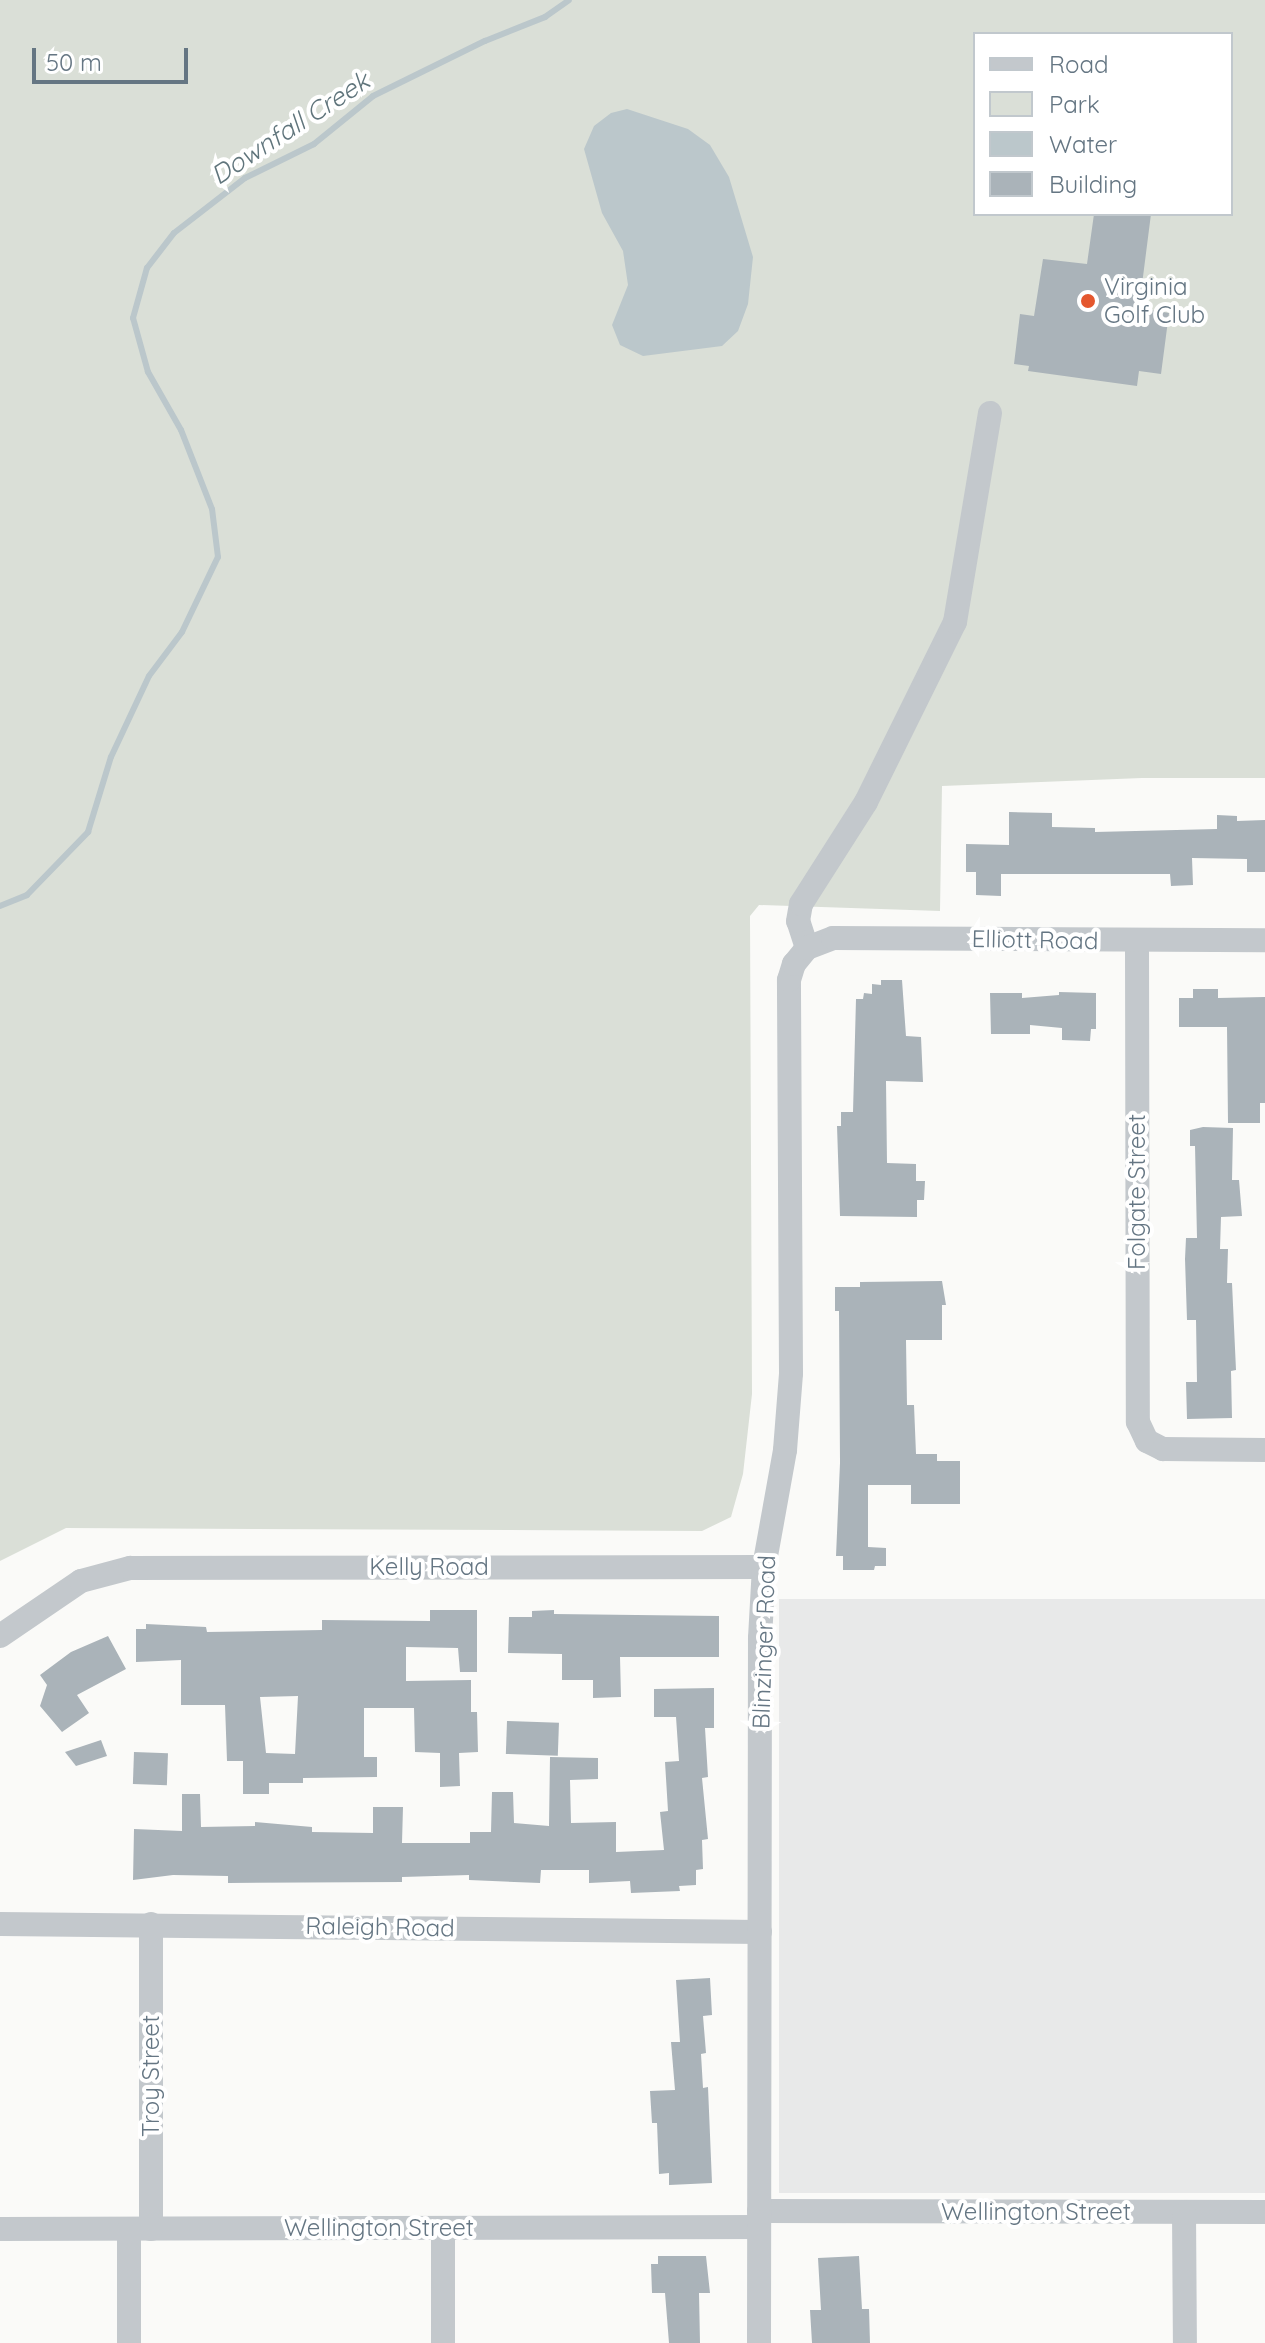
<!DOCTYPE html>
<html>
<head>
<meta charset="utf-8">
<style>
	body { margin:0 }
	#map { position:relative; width:1265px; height:2343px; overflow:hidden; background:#fafaf8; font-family:Quicksand,sans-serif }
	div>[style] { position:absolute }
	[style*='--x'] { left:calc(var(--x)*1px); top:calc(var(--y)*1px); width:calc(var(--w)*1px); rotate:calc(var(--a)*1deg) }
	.built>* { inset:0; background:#e8e9e9; transform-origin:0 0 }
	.green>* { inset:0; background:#dadfd7 }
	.water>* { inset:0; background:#bbc7cb }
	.stream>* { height:6px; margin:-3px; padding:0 3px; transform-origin:3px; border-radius:3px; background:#bbc7cb }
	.building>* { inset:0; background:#aab3b9; transform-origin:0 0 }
	.minor>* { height:24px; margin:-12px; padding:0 12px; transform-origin:12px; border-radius:12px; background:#c3c8cc }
	.dots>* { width:22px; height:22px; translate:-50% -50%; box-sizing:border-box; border:4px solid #fff; border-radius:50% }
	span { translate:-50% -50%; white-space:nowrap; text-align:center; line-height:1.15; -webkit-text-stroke:8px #fff; paint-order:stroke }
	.poi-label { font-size:24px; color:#657683 }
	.left { translate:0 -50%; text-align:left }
	.street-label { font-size:24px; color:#657683 }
	.water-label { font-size:26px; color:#60757c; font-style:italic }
	.legend { position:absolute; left:973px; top:32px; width:260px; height:184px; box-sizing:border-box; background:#fff; border:2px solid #c1c8cd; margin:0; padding:10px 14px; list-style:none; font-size:24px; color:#657683 }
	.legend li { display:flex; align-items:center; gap:16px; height:40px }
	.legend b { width:40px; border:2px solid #c1c8cd }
	.scale { position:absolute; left:32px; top:48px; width:156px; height:36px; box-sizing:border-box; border:4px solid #657683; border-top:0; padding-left:10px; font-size:24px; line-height:28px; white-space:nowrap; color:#657683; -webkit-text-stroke:6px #fff; paint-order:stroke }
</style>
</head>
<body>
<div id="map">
	<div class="built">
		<div style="left:1265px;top:1599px;width:594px;height:486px;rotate:90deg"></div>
	</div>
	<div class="green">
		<div style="clip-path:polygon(evenodd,0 0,1265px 0,1265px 778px,1142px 778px,942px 786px,940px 911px,759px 905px,750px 916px,752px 1394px,743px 1474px,731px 1517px,702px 1531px,66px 1528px,0 1561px,0 0,975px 34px,1231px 34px,1231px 214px,975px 214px,975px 34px)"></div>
	</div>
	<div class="water">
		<div style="clip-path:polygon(627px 109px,688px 129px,710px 145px,729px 177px,753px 257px,748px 304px,738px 331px,722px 346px,643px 356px,620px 345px,612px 325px,628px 285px,623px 251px,602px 213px,584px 149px,594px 126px,611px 113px)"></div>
	</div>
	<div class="stream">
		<div style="--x:0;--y:906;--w:29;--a:-22"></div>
		<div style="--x:27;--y:895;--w:88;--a:-45.9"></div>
		<div style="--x:88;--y:832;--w:78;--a:-73"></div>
		<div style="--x:111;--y:757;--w:89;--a:-64.9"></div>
		<div style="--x:149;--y:676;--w:55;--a:-53.1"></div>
		<div style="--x:182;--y:632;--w:83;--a:-64.4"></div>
		<div style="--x:218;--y:557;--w:48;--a:-97.1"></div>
		<div style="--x:212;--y:509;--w:85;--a:-111.4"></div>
		<div style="--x:181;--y:430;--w:67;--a:-119.6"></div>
		<div style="--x:148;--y:372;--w:56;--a:-105.5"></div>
		<div style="--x:133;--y:318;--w:52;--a:-74.4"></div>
		<div style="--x:147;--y:268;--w:44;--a:-52.4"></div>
		<div style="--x:174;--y:233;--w:90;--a:-37.8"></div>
		<div style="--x:245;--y:178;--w:77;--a:-26.2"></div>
		<div style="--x:314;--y:144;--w:76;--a:-39.1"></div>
		<div style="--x:373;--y:96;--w:125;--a:-26.2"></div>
		<div style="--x:485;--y:41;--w:65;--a:-21.8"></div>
		<div style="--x:545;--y:17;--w:29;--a:-35"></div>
	</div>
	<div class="building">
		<div style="clip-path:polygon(1094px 214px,1151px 214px,1139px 308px,1169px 313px,1161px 374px,1139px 371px,1137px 386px,1028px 371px,1029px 366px,1014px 364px,1020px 314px,1034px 316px,1043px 259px,1087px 264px)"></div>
		<div style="clip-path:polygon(1009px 812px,1052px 813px,1052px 827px,1095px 828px,1095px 832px,1217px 829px,1217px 815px,1237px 816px,1237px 821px,1265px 820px,1265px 872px,1247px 872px,1247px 859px,1192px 858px,1193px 885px,1171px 886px,1170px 874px,1001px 874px,1001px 896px,976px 895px,976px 872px,966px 872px,966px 844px,1009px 845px)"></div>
		<div style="clip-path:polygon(881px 980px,902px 980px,906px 1036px,921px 1037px,923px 1082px,886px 1081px,887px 1163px,916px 1164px,916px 1181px,925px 1181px,924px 1200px,917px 1200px,917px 1217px,840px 1216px,837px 1126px,841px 1126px,841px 1112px,853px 1112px,856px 999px,863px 999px,864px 993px,872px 994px,872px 984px,881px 985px)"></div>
		<div style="clip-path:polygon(1193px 989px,1218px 989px,1218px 998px,1265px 997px,1265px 1103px,1260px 1103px,1260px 1123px,1228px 1123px,1227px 1027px,1179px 1027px,1179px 998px,1193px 998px)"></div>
		<div style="clip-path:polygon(1059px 992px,1096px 993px,1096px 1029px,1091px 1029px,1090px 1041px,1062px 1040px,1062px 1028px,1030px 1025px,1030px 1034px,991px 1034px,990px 993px,1022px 993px,1022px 998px,1059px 995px)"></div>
		<div style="clip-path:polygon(1203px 1127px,1233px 1128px,1232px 1180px,1239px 1180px,1242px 1216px,1221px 1217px,1220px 1249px,1228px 1249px,1227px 1283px,1232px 1283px,1236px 1370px,1231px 1371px,1232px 1418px,1187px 1419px,1186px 1382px,1197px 1382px,1196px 1320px,1187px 1320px,1185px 1259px,1186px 1238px,1197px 1238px,1195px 1146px,1190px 1146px,1190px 1130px)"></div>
		<div style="clip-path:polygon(942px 1281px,946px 1305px,942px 1305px,942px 1340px,906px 1340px,907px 1405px,914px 1405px,916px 1454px,937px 1454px,937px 1461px,960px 1461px,960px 1504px,911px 1504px,911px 1485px,868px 1485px,868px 1547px,886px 1548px,886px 1566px,875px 1566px,874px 1570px,843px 1570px,843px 1556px,836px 1556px,840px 1463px,839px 1311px,835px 1311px,835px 1287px,860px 1287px,860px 1282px)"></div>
		<div style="clip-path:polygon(evenodd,430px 1610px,477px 1610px,477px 1672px,460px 1672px,458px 1648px,406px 1647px,406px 1681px,471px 1680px,471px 1712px,477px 1712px,478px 1752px,459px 1753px,460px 1786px,440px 1787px,440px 1753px,415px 1752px,414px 1708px,364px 1708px,364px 1757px,377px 1757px,377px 1777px,303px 1778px,303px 1783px,269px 1783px,269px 1794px,243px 1794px,243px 1761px,227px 1761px,225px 1705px,181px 1705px,181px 1660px,136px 1662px,136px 1629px,146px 1629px,146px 1624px,206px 1627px,207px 1632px,322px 1630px,322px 1620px,430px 1621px,430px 1610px,298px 1696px,295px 1754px,266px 1753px,260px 1697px,298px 1696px)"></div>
		<div style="clip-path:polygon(554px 1610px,554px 1614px,719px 1616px,719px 1657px,620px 1657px,621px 1697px,593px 1698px,593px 1680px,562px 1680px,562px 1654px,508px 1653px,509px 1617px,532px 1617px,532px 1611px)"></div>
		<div style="clip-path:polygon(108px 1636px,126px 1669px,77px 1695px,89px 1713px,62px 1732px,40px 1706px,47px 1685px,40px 1675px,71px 1652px)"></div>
		<div style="clip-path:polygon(714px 1688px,714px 1728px,705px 1728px,708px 1777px,702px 1778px,708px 1839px,702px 1840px,703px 1869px,696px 1870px,696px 1885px,679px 1886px,680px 1891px,631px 1893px,630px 1881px,589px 1883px,589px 1870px,541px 1870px,540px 1883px,469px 1880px,469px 1875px,402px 1877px,402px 1882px,228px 1883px,228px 1876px,173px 1875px,133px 1880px,134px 1829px,182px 1831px,182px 1794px,200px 1794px,201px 1827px,255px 1826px,255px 1822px,312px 1827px,312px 1832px,373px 1833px,373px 1807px,403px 1807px,402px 1843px,470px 1843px,470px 1832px,491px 1832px,492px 1792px,513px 1792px,514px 1823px,549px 1826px,550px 1757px,598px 1758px,598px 1779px,570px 1780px,571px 1823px,616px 1822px,616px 1852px,664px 1850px,660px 1812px,668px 1811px,665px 1762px,679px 1761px,676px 1717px,654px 1717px,654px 1689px)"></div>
		<div style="left:507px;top:1721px;width:52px;height:33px;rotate:2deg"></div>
		<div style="clip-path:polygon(101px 1740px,107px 1756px,76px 1766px,65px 1752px)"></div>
		<div style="left:134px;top:1752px;width:34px;height:32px;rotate:2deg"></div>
		<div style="clip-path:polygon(710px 1978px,712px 2015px,703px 2016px,706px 2053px,701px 2054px,703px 2088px,708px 2087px,712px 2183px,669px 2185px,669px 2173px,659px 2174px,657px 2123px,652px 2123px,650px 2091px,675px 2090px,671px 2042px,680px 2042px,676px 1980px)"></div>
		<div style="clip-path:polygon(658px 2256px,706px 2256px,710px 2293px,699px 2293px,700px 2343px,669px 2343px,665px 2293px,652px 2293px,651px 2264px,658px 2264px)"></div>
		<div style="clip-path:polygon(859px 2256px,862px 2309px,869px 2309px,870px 2343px,812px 2343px,810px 2310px,821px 2310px,818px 2258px)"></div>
	</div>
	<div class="minor">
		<div style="--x:1137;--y:941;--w:481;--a:89.9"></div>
		<div style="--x:1138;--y:1422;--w:21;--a:65"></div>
		<div style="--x:1147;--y:1441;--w:18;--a:27"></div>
		<div style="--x:1163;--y:1449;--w:102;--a:0.6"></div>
		<div style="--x:807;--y:948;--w:28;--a:-108"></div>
		<div style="--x:798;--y:921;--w:17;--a:-80"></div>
		<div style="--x:801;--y:904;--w:121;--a:-57.5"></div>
		<div style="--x:866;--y:802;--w:201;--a:-63.7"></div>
		<div style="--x:955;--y:622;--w:212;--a:-80.5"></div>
		<div style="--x:0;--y:1636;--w:98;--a:-34.2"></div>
		<div style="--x:81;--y:1581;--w:51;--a:-14.9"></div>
		<div style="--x:130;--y:1568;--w:634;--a:-0.09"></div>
		<div style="--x:0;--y:1924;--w:760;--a:0.6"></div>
		<div style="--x:759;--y:2211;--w:506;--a:0.11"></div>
		<div style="--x:1184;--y:2212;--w:131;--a:89.6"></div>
		<div style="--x:443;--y:2228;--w:115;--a:90"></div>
		<div style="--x:0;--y:2229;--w:759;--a:-0.15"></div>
		<div style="--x:151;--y:2229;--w:305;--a:-90"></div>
		<div style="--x:129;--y:2343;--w:114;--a:-90"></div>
		<div style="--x:759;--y:2343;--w:705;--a:-89.92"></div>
		<div style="--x:760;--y:1638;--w:71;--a:-86.8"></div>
		<div style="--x:764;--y:1567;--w:119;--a:-79.8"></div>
		<div style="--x:785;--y:1450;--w:77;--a:-85.5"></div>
		<div style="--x:791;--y:1373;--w:393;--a:-90.3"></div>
		<div style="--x:789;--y:980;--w:17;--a:-73"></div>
		<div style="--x:794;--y:964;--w:21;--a:-51"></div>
		<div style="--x:807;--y:948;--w:28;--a:-21"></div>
		<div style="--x:833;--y:938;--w:432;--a:0.3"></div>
	</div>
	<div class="dots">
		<div style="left:1088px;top:301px;background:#e4572e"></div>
	</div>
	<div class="poi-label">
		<span class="left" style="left:1104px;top:301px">Virginia<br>Golf Club</span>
	</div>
	<div class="street-label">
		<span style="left:1035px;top:940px;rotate:1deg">Elliott Road</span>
		<span style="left:1137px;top:1192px;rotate:-90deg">Folgate Street</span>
		<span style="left:429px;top:1567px">Kelly Road</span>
		<span style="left:764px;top:1642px;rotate:-88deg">Blinzinger Road</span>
		<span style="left:380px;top:1927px;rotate:1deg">Raleigh Road</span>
		<span style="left:151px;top:2076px;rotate:-90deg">Troy Street</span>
		<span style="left:1036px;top:2212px">Wellington Street</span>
		<span style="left:379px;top:2228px">Wellington Street</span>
	</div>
	<div class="water-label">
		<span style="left:290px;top:128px;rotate:-33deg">Downfall Creek</span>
	</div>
	<ul class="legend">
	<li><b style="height:10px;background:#c3c8cc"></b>Road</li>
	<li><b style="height:22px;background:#dadfd7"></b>Park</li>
	<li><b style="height:22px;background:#bbc7cb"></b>Water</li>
	<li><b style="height:22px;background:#aab3b9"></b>Building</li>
	</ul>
	<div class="scale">50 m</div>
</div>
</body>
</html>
